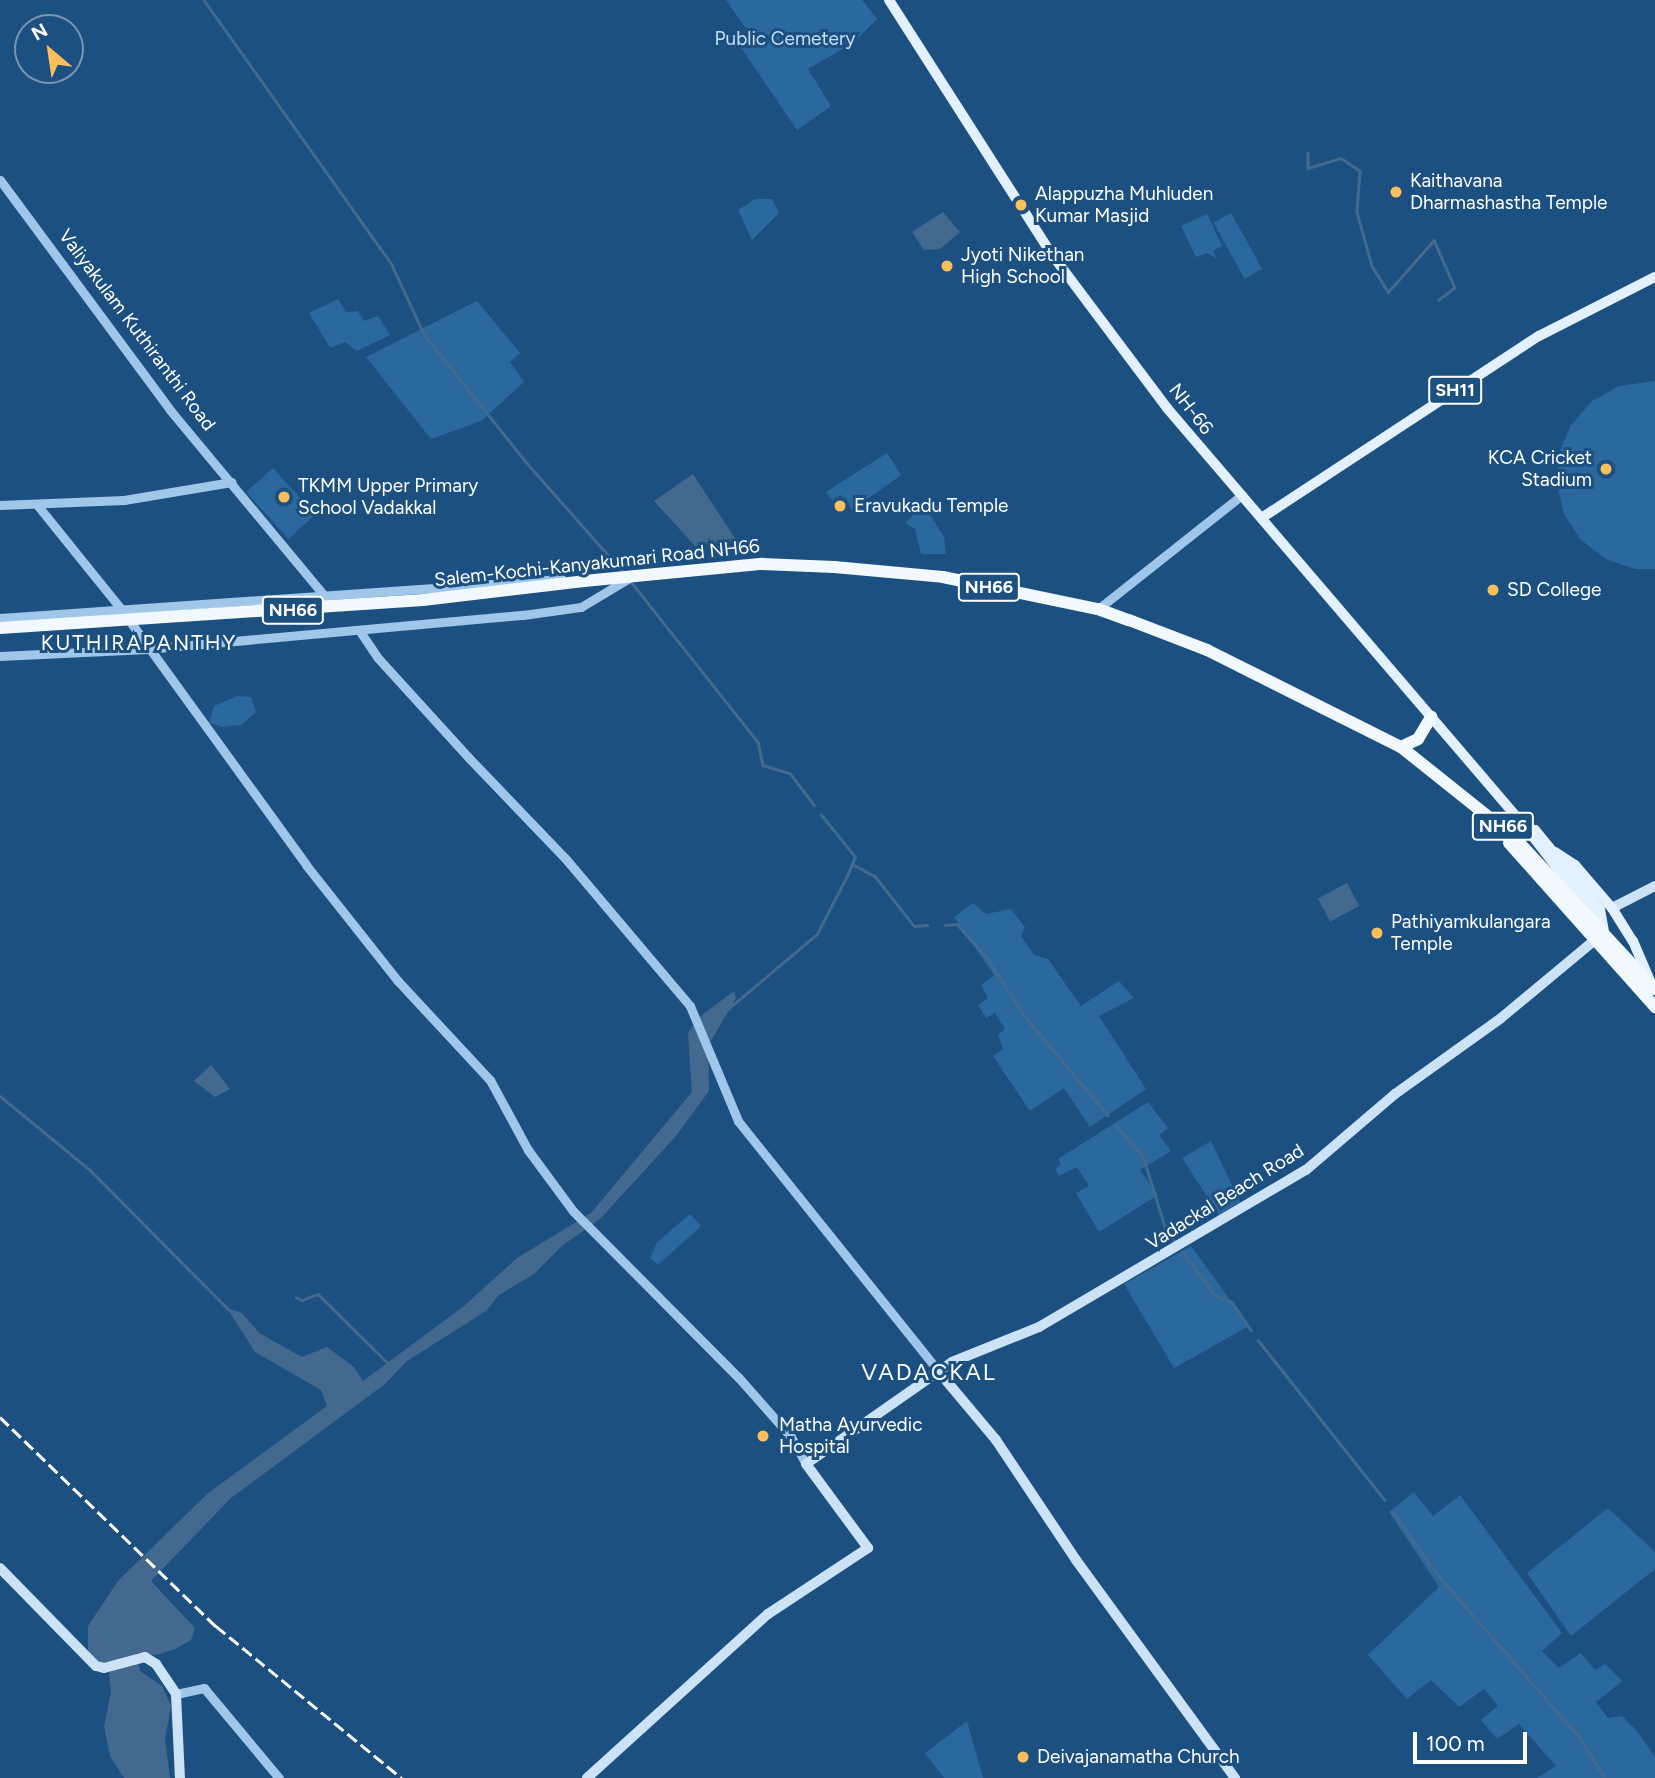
<!DOCTYPE html>
<html>
<head>
<meta charset="utf-8">
<style>
	body { margin:0 }
	#map { position:relative; width:1655px; height:1778px; overflow:hidden; background:#1c5081; font-family:Figtree,sans-serif }
	div>[style] { position:absolute }
	[style*='--x'] { left:calc(var(--x)*1px); top:calc(var(--y)*1px); width:calc(var(--w)*1px); rotate:calc(var(--a)*1deg) }
	.green>* { inset:0; background:#2b689e; transform-origin:0 0 }
	.water>* { inset:0; background:#436a8e; transform-origin:0 0 }
	.stream>* { height:2.5px; margin:-1.25px; padding:0 1.25px; transform-origin:1.25px; border-radius:1.25px; background:#436a8e }
	.tertiary>* { height:9px; margin:-4.5px; padding:0 4.5px; transform-origin:4.5px; border-radius:4.5px; background:#a0c7ea }
	.secondary>* { height:10px; margin:-5px; padding:0 5px; transform-origin:5px; border-radius:5px; background:#cbe2f7 }
	.primary>* { height:10px; margin:-5px; padding:0 5px; transform-origin:5px; border-radius:5px; background:#e3f0fe }
	.trunk>* { height:12px; margin:-6px; padding:0 6px; transform-origin:6px; border-radius:6px; background:#f1f8fe }
	.rail>* { height:2.5px; margin-top:-1.25px; transform-origin:0; background:repeating-linear-gradient(90deg,#fff 0 12px,transparent 0 17px) }
	.trunk-bridge>* { height:12px; margin:-6px; padding:0 6px; transform-origin:6px; border-radius:6px; background:#f1f8fe }
	.dots>* { width:19px; height:19px; translate:-50% -50%; box-sizing:border-box; border:4px solid #1c5081; border-radius:50% }
	span { translate:-50% -50%; white-space:nowrap; text-align:center; line-height:1.15; -webkit-text-stroke:6px #1c5081; paint-order:stroke }
	.shield-label span { padding:2px 5px; background:#1c5081; border:2px solid; border-radius:5px; -webkit-text-stroke-width:0 }
	.shield-label { font-size:18px; color:#fff; font-weight:700 }
	.park-label { font-size:19px; color:#c4e0f7 }
	.poi-label { font-size:19px; color:#fff }
	.left { translate:0 -50%; text-align:left }
	.right { translate:-100% -50%; text-align:right }
	.street-label { font-size:19px; color:#fff }
	.neighbourhood-label { font-size:21px; color:#fff; letter-spacing:2px }
	.quarter-label { font-size:23px; color:#fff; letter-spacing:2px }
	.north { position:absolute; left:14px; top:14px; width:70px; height:70px; box-sizing:border-box; background:#1c5081; border:2px solid #7796b3; border-radius:50%; rotate:331deg; font-size:19px; font-weight:700; line-height:28px; text-align:center; color:#fff }
	.north::after { content:''; display:block; margin:auto; width:24px; height:32px; background:#fbc05d; clip-path:polygon(50% 0,100% 100%,50% 72%,0 100%) }
	.scale { position:absolute; left:1413px; top:1732px; width:114px; height:32px; box-sizing:border-box; border:4px solid #fff; border-top:0; padding-left:9px; font-size:21px; line-height:24px; white-space:nowrap; color:#fff; -webkit-text-stroke:5px #1c5081; paint-order:stroke }
</style>
</head>
<body>
<div id="map">
	<div class="green">
		<div style="clip-path:polygon(726px 0,862px 0,877px 19px,853px 43px,808px 69px,831px 106px,797px 130px,740px 46px,747px 30px)"></div>
		<div style="clip-path:polygon(755px 199px,772px 199px,779px 213px,752px 240px,738px 210px)"></div>
		<div style="left:1231px;top:213px;width:64px;height:20px;rotate:61deg"></div>
		<div style="clip-path:polygon(1207px 214px,1222px 246px,1213px 251px,1217px 259px,1208px 253px,1196px 257px,1181px 226px)"></div>
		<div style="clip-path:polygon(338px 299px,346px 312px,358px 311px,364px 321px,378px 316px,390px 335px,357px 351px,345px 342px,330px 348px,309px 313px)"></div>
		<div style="clip-path:polygon(477px 301px,520px 353px,510px 362px,524px 382px,481px 421px,431px 439px,366px 357px)"></div>
		<div style="clip-path:polygon(1655px 381px,1655px 569px,1635px 569px,1606px 559px,1581px 540px,1564px 514px,1557px 484px,1559px 453px,1571px 425px,1592px 401px,1619px 386px)"></div>
		<div style="clip-path:polygon(887px 453px,901px 475px,852px 510px,841px 495px,832px 500px,826px 492px)"></div>
		<div style="left:273px;top:468px;width:63px;height:36px;rotate:48deg"></div>
		<div style="clip-path:polygon(924px 505px,944px 537px,946px 554px,921px 554px,915px 529px,905px 523px)"></div>
		<div style="clip-path:polygon(237px 696px,251px 697px,256px 712px,241px 725px,223px 727px,209px 723px,214px 706px)"></div>
		<div style="clip-path:polygon(973px 903px,986px 914px,1011px 909px,1025px 927px,1021px 936px,1034px 955px,1048px 959px,1081px 1006px,1119px 981px,1134px 998px,1099px 1016px,1146px 1089px,1090px 1127px,1064px 1088px,1030px 1111px,993px 1056px,1003px 1049px,998px 1035px,1005px 1029px,995px 1013px,986px 1018px,978px 1005px,988px 998px,981px 985px,994px 975px,954px 917px)"></div>
		<div style="clip-path:polygon(1148px 1102px,1168px 1128px,1159px 1135px,1171px 1151px,1140px 1170px,1158px 1195px,1099px 1232px,1076px 1193px,1089px 1186px,1077px 1167px,1059px 1176px,1055px 1169px,1061px 1164px,1058px 1159px)"></div>
		<div style="clip-path:polygon(1211px 1141px,1240px 1202px,1219px 1215px,1182px 1158px)"></div>
		<div style="clip-path:polygon(690px 1214px,701px 1226px,658px 1265px,650px 1258px,657px 1242px)"></div>
		<div style="clip-path:polygon(1191px 1246px,1249px 1326px,1174px 1368px,1124px 1284px)"></div>
		<div style="clip-path:polygon(1414px 1492px,1433px 1516px,1460px 1495px,1562px 1633px,1542px 1651px,1559px 1668px,1581px 1653px,1595px 1670px,1605px 1664px,1622px 1681px,1596px 1702px,1608px 1718px,1622px 1716px,1637px 1731px,1655px 1757px,1655px 1778px,1537px 1778px,1556px 1766px,1519px 1724px,1497px 1739px,1481px 1720px,1498px 1706px,1484px 1689px,1459px 1707px,1431px 1680px,1407px 1699px,1368px 1655px,1439px 1587px,1389px 1512px)"></div>
		<div style="clip-path:polygon(1608px 1508px,1655px 1552px,1655px 1569px,1571px 1636px,1527px 1573px)"></div>
		<div style="clip-path:polygon(967px 1721px,983px 1778px,944px 1778px,925px 1753px)"></div>
	</div>
	<div class="water">
		<div style="clip-path:polygon(943px 212px,960px 232px,940px 249px,924px 250px,912px 232px)"></div>
		<div style="clip-path:polygon(693px 474px,736px 540px,695px 546px,654px 501px)"></div>
		<div style="left:1347px;top:883px;width:26px;height:33px;rotate:62deg"></div>
		<div style="clip-path:polygon(734px 991px,736px 998px,708px 1046px,709px 1091px,676px 1136px,600px 1219px,563px 1245px,534px 1274px,499px 1295px,486px 1311px,407px 1361px,385px 1384px,231px 1498px,151px 1581px,195px 1628px,191px 1640px,175px 1649px,157px 1655px,136px 1653px,140px 1671px,162px 1686px,171px 1706px,165px 1739px,170px 1778px,124px 1778px,110px 1756px,104px 1726px,111px 1692px,108px 1664px,96px 1664px,88px 1656px,88px 1626px,118px 1581px,207px 1494px,327px 1406px,321px 1390px,255px 1352px,227px 1308px,242px 1313px,259px 1333px,302px 1357px,327px 1347px,354px 1367px,363px 1381px,464px 1306px,517px 1258px,591px 1213px,692px 1092px,688px 1033px,698px 1018px)"></div>
		<div style="clip-path:polygon(211px 1065px,230px 1089px,215px 1097px,194px 1081px)"></div>
	</div>
	<div class="stream">
		<div style="--x:204;--y:0;--w:325;--a:54.6"></div>
		<div style="--x:392;--y:265;--w:76;--a:65.1"></div>
		<div style="--x:424;--y:334;--w:165;--a:51.4"></div>
		<div style="--x:527;--y:463;--w:147;--a:48.6"></div>
		<div style="--x:1308;--y:153;--w:15;--a:90"></div>
		<div style="--x:1308;--y:168;--w:34;--a:-17"></div>
		<div style="--x:1341;--y:158;--w:23;--a:34"></div>
		<div style="--x:1360;--y:171;--w:41;--a:94.2"></div>
		<div style="--x:1357;--y:212;--w:56;--a:74.5"></div>
		<div style="--x:1372;--y:266;--w:31;--a:58"></div>
		<div style="--x:1388;--y:292;--w:69;--a:-48.5"></div>
		<div style="--x:1434;--y:240;--w:52;--a:66.4"></div>
		<div style="--x:1455;--y:288;--w:20;--a:143"></div>
		<div style="--x:632;--y:583;--w:203;--a:51.6"></div>
		<div style="--x:758;--y:742;--w:24;--a:78"></div>
		<div style="--x:763;--y:765;--w:28;--a:17"></div>
		<div style="--x:790;--y:773;--w:40;--a:53"></div>
		<div style="--x:852;--y:864;--w:26;--a:28"></div>
		<div style="--x:875;--y:876;--w:63;--a:52"></div>
		<div style="--x:914;--y:926;--w:13;--a:-4"></div>
		<div style="--x:945;--y:925;--w:12;--a:-5"></div>
		<div style="--x:957;--y:924;--w:45;--a:48.6"></div>
		<div style="--x:987;--y:958;--w:72;--a:57"></div>
		<div style="--x:1026;--y:1018;--w:127;--a:49.8"></div>
		<div style="--x:728;--y:1009;--w:116;--a:-40.1"></div>
		<div style="--x:817;--y:934;--w:68;--a:-62.7"></div>
		<div style="--x:848;--y:874;--w:18;--a:-68"></div>
		<div style="--x:855;--y:857;--w:54;--a:-129"></div>
		<div style="--x:0;--y:1096;--w:117;--a:39.4"></div>
		<div style="--x:90;--y:1170;--w:196;--a:45.2"></div>
		<div style="--x:1116;--y:1125;--w:41;--a:48.9"></div>
		<div style="--x:1143;--y:1156;--w:81;--a:72.7"></div>
		<div style="--x:1167;--y:1233;--w:11;--a:45"></div>
		<div style="--x:1183;--y:1252;--w:54;--a:53.3"></div>
		<div style="--x:1215;--y:1295;--w:18;--a:22"></div>
		<div style="--x:1232;--y:1302;--w:34;--a:56"></div>
		<div style="--x:296;--y:1297;--w:7;--a:27"></div>
		<div style="--x:302;--y:1300;--w:17;--a:-21"></div>
		<div style="--x:318;--y:1294;--w:101;--a:44.6"></div>
		<div style="--x:1258;--y:1340;--w:204;--a:51.6"></div>
		<div style="--x:1392;--y:1511;--w:79;--a:54.3"></div>
		<div style="--x:1438;--y:1575;--w:216;--a:48.9"></div>
		<div style="--x:1580;--y:1738;--w:47;--a:58"></div>
	</div>
	<div class="tertiary">
		<div style="--x:0;--y:180;--w:286;--a:53.5"></div>
		<div style="--x:170;--y:410;--w:244;--a:50.3"></div>
		<div style="--x:0;--y:505;--w:124;--a:-2.3"></div>
		<div style="--x:124;--y:500;--w:109;--a:-9.5"></div>
		<div style="--x:38;--y:506;--w:132;--a:51.1"></div>
		<div style="--x:121;--y:609;--w:316;--a:54.1"></div>
		<div style="--x:306;--y:865;--w:147;--a:51.6"></div>
		<div style="--x:397;--y:980;--w:137;--a:47.1"></div>
		<div style="--x:490;--y:1080;--w:80;--a:61.5"></div>
		<div style="--x:528;--y:1150;--w:76;--a:53.6"></div>
		<div style="--x:573;--y:1211;--w:235;--a:45.2"></div>
		<div style="--x:739;--y:1378;--w:79;--a:48.6"></div>
		<div style="--x:791;--y:1437;--w:31;--a:61"></div>
		<div style="--x:1098;--y:609;--w:184;--a:-38.4"></div>
		<div style="--x:0;--y:618;--w:563;--a:-3.97"></div>
		<div style="--x:359;--y:630;--w:32;--a:56"></div>
		<div style="--x:377;--y:657;--w:137;--a:47.7"></div>
		<div style="--x:469;--y:758;--w:139;--a:46.2"></div>
		<div style="--x:565;--y:858;--w:194;--a:49.8"></div>
		<div style="--x:690;--y:1006;--w:125;--a:67.3"></div>
		<div style="--x:738;--y:1121;--w:322;--a:51.3"></div>
		<div style="--x:0;--y:656;--w:147;--a:-2.7"></div>
		<div style="--x:147;--y:649;--w:378;--a:-5.2"></div>
		<div style="--x:523;--y:615;--w:59;--a:-7.9"></div>
		<div style="--x:581;--y:607;--w:58;--a:-31"></div>
		<div style="--x:176;--y:1694;--w:29;--a:-12"></div>
		<div style="--x:204;--y:1688;--w:117;--a:50.2"></div>
	</div>
	<div class="secondary">
		<div style="--x:1612;--y:908;--w:48;--a:-27.1"></div>
		<div style="--x:939;--y:1372;--w:89;--a:50"></div>
		<div style="--x:996;--y:1440;--w:144;--a:56.3"></div>
		<div style="--x:1076;--y:1560;--w:270;--a:53.9"></div>
		<div style="--x:0;--y:1568;--w:137;--a:45.6"></div>
		<div style="--x:96;--y:1666;--w:8;--a:14"></div>
		<div style="--x:104;--y:1668;--w:42;--a:-15"></div>
		<div style="--x:145;--y:1657;--w:13;--a:32"></div>
		<div style="--x:156;--y:1664;--w:36;--a:56"></div>
		<div style="--x:176;--y:1694;--w:84;--a:87.3"></div>
		<div style="--x:587;--y:1778;--w:244;--a:-42.2"></div>
		<div style="--x:768;--y:1614;--w:120;--a:-33.4"></div>
		<div style="--x:868;--y:1548;--w:104;--a:-126.4"></div>
		<div style="--x:806;--y:1464;--w:178;--a:-34.9"></div>
		<div style="--x:952;--y:1362;--w:94;--a:-21.9"></div>
		<div style="--x:1039;--y:1327;--w:310;--a:-30.5"></div>
		<div style="--x:1306;--y:1170;--w:117;--a:-40.5"></div>
		<div style="--x:1395;--y:1094;--w:130;--a:-35.6"></div>
		<div style="--x:1501;--y:1018;--w:130;--a:-39.7"></div>
	</div>
	<div class="primary">
		<div style="--x:889;--y:0;--w:299;--a:57.4"></div>
		<div style="--x:1050;--y:252;--w:195;--a:53.1"></div>
		<div style="--x:1167;--y:408;--w:554;--a:49.47"></div>
		<div style="--x:1527;--y:829;--w:108;--a:52.2"></div>
		<div style="--x:1593;--y:914;--w:7;--a:16"></div>
		<div style="--x:1263;--y:517;--w:330;--a:-33.3"></div>
		<div style="--x:1539;--y:336;--w:130;--a:-27"></div>
		<div style="--x:1527;--y:829;--w:8;--a:7"></div>
		<div style="--x:1535;--y:830;--w:102;--a:50.6"></div>
		<div style="--x:1600;--y:909;--w:23;--a:80"></div>
		<div style="--x:1555;--y:852;--w:24;--a:33"></div>
		<div style="--x:1575;--y:865;--w:57;--a:49.3"></div>
		<div style="--x:1612;--y:908;--w:39;--a:58"></div>
		<div style="--x:1633;--y:941;--w:46;--a:66.8"></div>
	</div>
	<div class="trunk">
		<div style="--x:584;--y:581;--w:179;--a:-5.5"></div>
		<div style="--x:762;--y:564;--w:72;--a:2.4"></div>
		<div style="--x:834;--y:567;--w:109;--a:5.2"></div>
		<div style="--x:943;--y:577;--w:158;--a:11.7"></div>
		<div style="--x:1098;--y:609;--w:33;--a:20"></div>
		<div style="--x:1129;--y:620;--w:84;--a:21"></div>
		<div style="--x:1207;--y:650;--w:217;--a:26.6"></div>
		<div style="--x:1401;--y:747;--w:146;--a:38.6"></div>
		<div style="--x:1515;--y:838;--w:206;--a:47.2"></div>
		<div style="--x:1401;--y:747;--w:19;--a:-25"></div>
		<div style="--x:1418;--y:739;--w:26;--a:-59"></div>
		<div style="--x:1509;--y:843;--w:220;--a:48.3"></div>
	</div>
	<div class="rail">
		<div style="--x:0;--y:1417;--w:301;--a:44.1"></div>
		<div style="--x:216;--y:1626;--w:240;--a:39.3"></div>
	</div>
	<div class="trunk-bridge">
		<div style="--x:0;--y:628;--w:424;--a:-3.8"></div>
		<div style="--x:423;--y:600;--w:162;--a:-6.7"></div>
	</div>
	<div class="dots">
		<div style="left:1396px;top:192px;background:#fbc05d"></div>
		<div style="left:1021px;top:205px;background:#fbc05d"></div>
		<div style="left:947px;top:266px;background:#fbc05d"></div>
		<div style="left:1606px;top:469px;background:#fbc05d"></div>
		<div style="left:284px;top:497px;background:#fbc05d"></div>
		<div style="left:840px;top:506px;background:#fbc05d"></div>
		<div style="left:1493px;top:590px;background:#fbc05d"></div>
		<div style="left:1377px;top:933px;background:#fbc05d"></div>
		<div style="left:763px;top:1436px;background:#fbc05d"></div>
		<div style="left:1023px;top:1757px;background:#fbc05d"></div>
	</div>
	<div class="shield-label">
		<span style="left:1455px;top:390px">SH11</span>
		<span style="left:989px;top:587px">NH66</span>
		<span style="left:293px;top:610px">NH66</span>
		<span style="left:1503px;top:826px">NH66</span>
	</div>
	<div class="park-label">
		<span style="left:785px;top:39px">Public Cemetery</span>
	</div>
	<div class="poi-label">
		<span class="left" style="left:1410px;top:192px">Kaithavana<br>Dharmashastha Temple</span>
		<span class="left" style="left:1035px;top:205px">Alappuzha Muhluden<br>Kumar Masjid</span>
		<span class="left" style="left:961px;top:266px">Jyoti Nikethan<br>High School</span>
		<span class="right" style="left:1592px;top:469px">KCA Cricket<br>Stadium</span>
		<span class="left" style="left:298px;top:497px">TKMM Upper Primary<br>School Vadakkal</span>
		<span class="left" style="left:854px;top:506px">Eravukadu Temple</span>
		<span class="left" style="left:1507px;top:590px">SD College</span>
		<span class="left" style="left:1391px;top:933px">Pathiyamkulangara<br>Temple</span>
		<span class="left" style="left:779px;top:1436px">Matha Ayurvedic<br>Hospital</span>
		<span class="left" style="left:1037px;top:1757px">Deivajanamatha Church</span>
	</div>
	<div class="street-label">
		<span style="left:137px;top:330px;rotate:53deg">Valiyakulam Kuthiranthi Road</span>
		<span style="left:1191px;top:409px;rotate:52deg">NH-66</span>
		<span style="left:597px;top:563px;rotate:-6deg">Salem-Kochi-Kanyakumari Road NH66</span>
		<span style="left:1225px;top:1197px;rotate:-32deg">Vadackal Beach Road</span>
	</div>
	<div class="neighbourhood-label">
		<span style="left:139px;top:643px">KUTHIRAPANTHY</span>
	</div>
	<div class="quarter-label">
		<span style="left:929px;top:1372px">VADACKAL</span>
	</div>
	<div class="north">N</div>
	<div class="scale">100 m</div>
</div>
</body>
</html>
